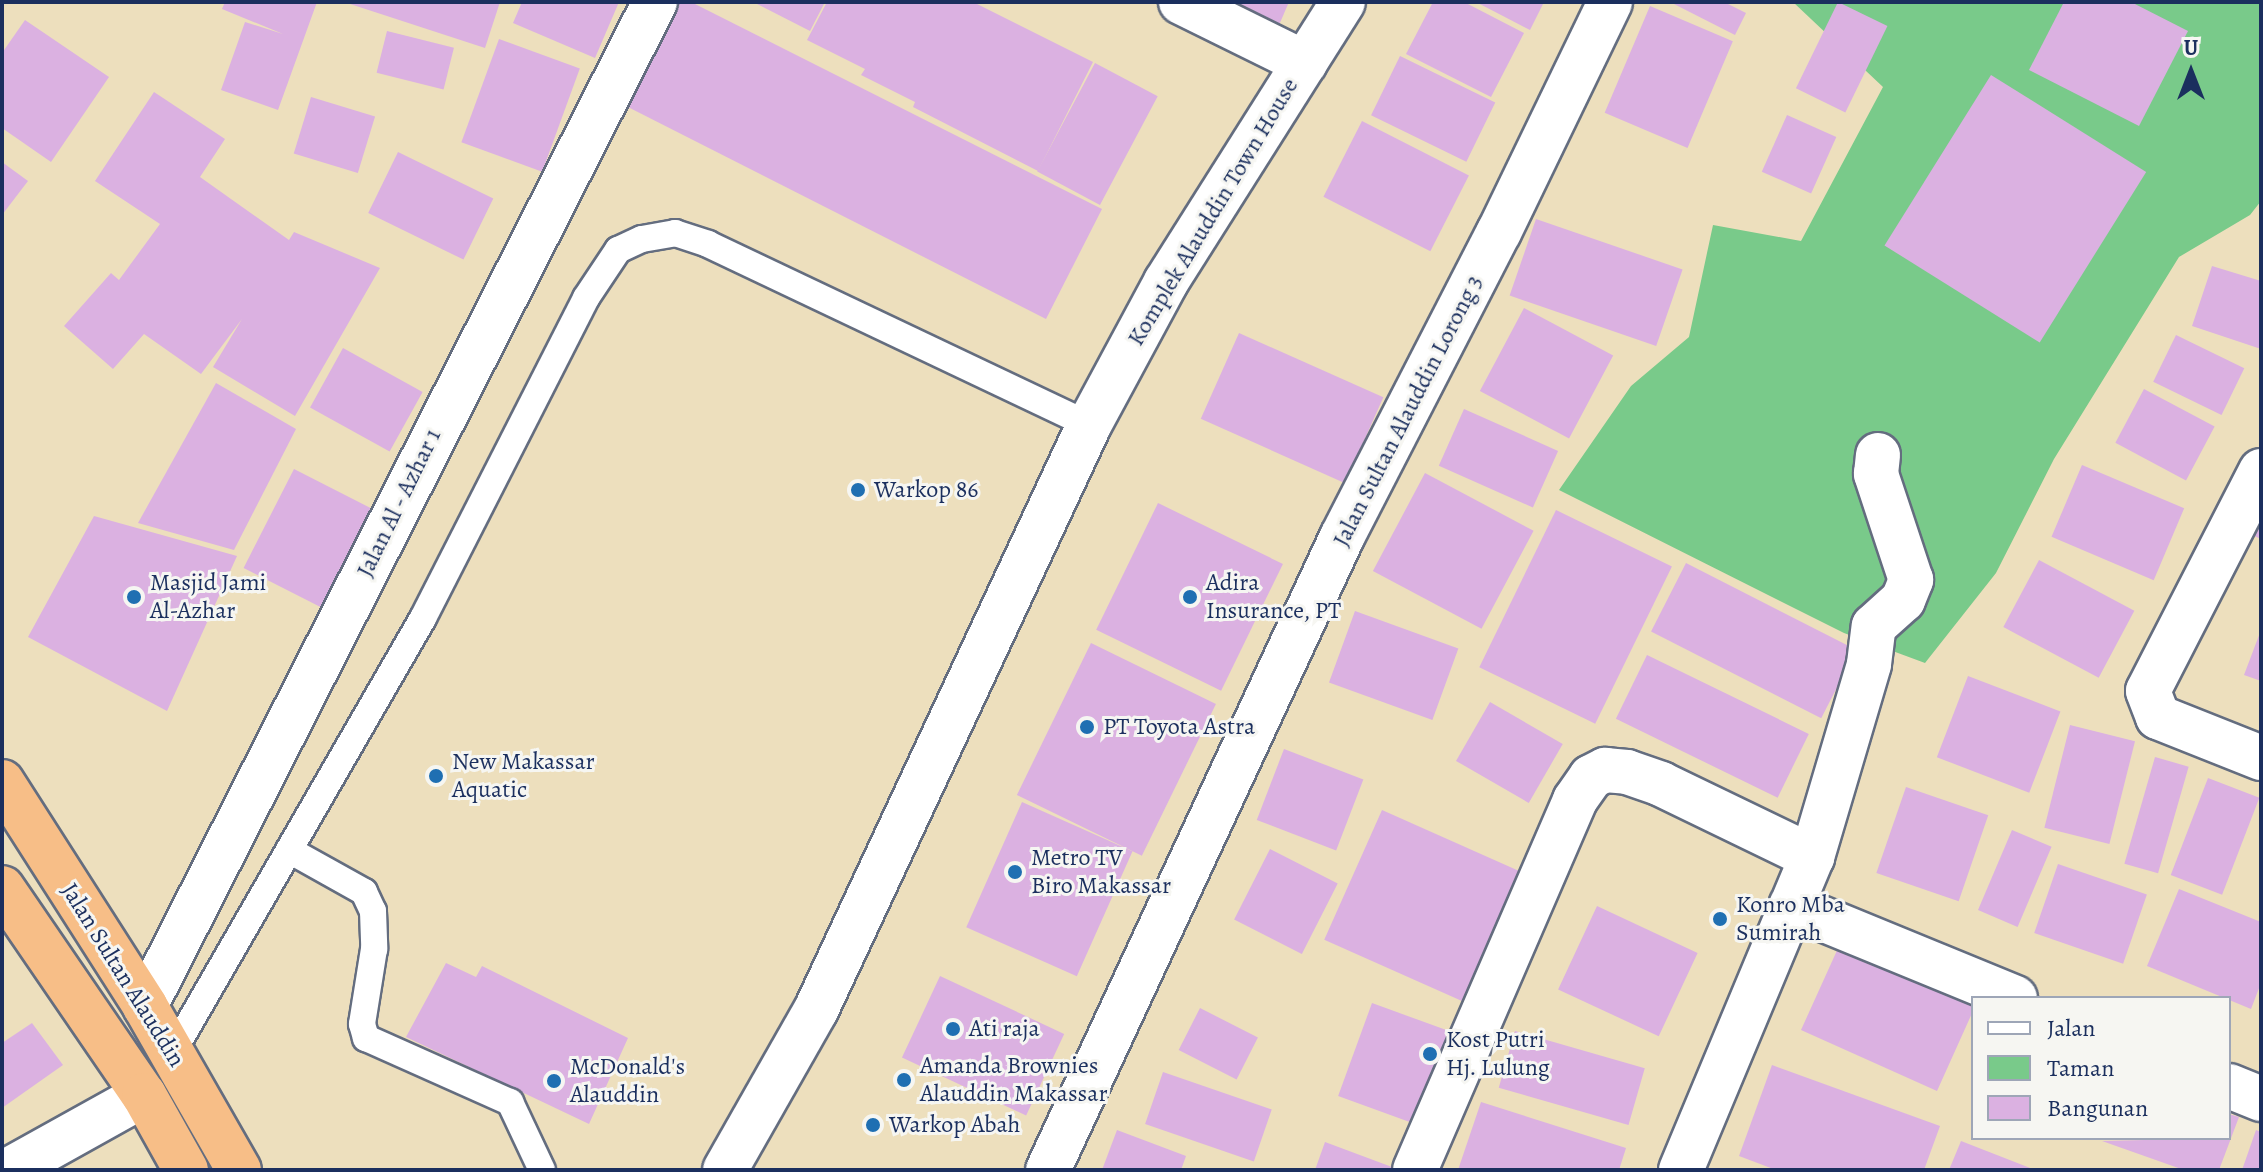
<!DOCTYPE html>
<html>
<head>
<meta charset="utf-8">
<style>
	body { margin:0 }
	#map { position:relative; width:2263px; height:1172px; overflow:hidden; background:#eddfbd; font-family:Alegreya,serif }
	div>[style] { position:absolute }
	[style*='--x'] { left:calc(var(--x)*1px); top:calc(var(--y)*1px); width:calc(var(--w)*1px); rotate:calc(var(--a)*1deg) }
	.green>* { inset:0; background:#79ca8a }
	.building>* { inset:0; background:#dbb1e1; transform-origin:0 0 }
	.roads { filter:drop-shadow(2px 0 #646d7f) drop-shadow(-2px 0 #646d7f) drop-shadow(0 2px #646d7f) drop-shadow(0 -2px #646d7f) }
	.service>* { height:26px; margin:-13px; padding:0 13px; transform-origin:13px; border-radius:13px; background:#fff }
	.minor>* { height:44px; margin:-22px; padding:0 22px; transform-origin:22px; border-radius:22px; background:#fff }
	.trunk>* { height:44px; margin:-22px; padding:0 22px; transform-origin:22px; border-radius:22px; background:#f7be87 }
	.dots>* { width:22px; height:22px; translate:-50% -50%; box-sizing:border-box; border:4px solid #f6f6f2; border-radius:50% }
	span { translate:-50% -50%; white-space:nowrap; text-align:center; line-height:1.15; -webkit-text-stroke:6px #f6f6f2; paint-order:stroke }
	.street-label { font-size:24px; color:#1b2f5e }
	.poi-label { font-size:24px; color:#1b2f5e }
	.left { translate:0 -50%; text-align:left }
	.frame { position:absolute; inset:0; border:4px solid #1b2f5e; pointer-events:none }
	.legend { position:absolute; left:1971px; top:996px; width:260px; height:144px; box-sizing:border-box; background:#f6f6f2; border:2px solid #9ea6b7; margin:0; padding:10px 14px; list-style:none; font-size:24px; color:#1b2f5e }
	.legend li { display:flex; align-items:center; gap:16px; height:40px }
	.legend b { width:40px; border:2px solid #9ea6b7 }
	.north { position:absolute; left:2151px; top:32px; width:80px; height:80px; -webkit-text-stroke:6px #f6f6f2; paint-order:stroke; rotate:0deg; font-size:22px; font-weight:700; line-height:32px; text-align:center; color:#1b2f5e }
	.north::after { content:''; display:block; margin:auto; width:28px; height:36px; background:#1b2f5e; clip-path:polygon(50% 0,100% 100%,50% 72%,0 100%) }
</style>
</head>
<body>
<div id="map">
	<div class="green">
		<div style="clip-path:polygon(1793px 2px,2261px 2px,2261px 201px,2250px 215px,2179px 257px,2054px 459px,1996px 573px,1925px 663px,1844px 633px,1559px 490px,1631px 386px,1689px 337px,1713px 225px,1801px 241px,1883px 87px)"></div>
	</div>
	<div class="building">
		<div style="clip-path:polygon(225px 2px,317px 2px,278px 110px,221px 90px,245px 22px,283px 34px,222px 9px)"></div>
		<div style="clip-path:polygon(344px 2px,500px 2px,485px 48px)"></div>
		<div style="clip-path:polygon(522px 2px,619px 2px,595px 58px,513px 23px)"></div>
		<div style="clip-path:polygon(675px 2px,691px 2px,1102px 209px,1046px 319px,622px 104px)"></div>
		<div style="clip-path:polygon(753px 2px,825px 2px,810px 31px)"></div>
		<div style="clip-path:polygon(827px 2px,973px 2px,1093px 62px,1038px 171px,913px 107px,915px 102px,861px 75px,865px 69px,807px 40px)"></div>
		<div style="clip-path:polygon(1230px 2px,1289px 2px,1279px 25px)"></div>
		<div style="clip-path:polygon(1433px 2px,1464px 2px,1524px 33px,1491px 97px,1406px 54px)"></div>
		<div style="clip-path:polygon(1476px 2px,1544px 2px,1530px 30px)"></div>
		<div style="clip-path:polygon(1670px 2px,1724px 2px,1746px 13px,1735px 35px)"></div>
		<div style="left:1838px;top:2px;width:55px;height:96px;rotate:26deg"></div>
		<div style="clip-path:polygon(2064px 2px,2131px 2px,2188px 31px,2139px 126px,2029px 70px)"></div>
		<div style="left:1650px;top:6px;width:90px;height:116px;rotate:23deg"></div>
		<div style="clip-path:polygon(25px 20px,109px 77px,51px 162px,2px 128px,2px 53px)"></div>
		<div style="left:387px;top:31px;width:69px;height:43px;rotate:14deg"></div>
		<div style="left:499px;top:39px;width:86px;height:110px;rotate:20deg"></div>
		<div style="left:1400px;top:56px;width:106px;height:66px;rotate:26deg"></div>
		<div style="left:1095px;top:63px;width:71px;height:123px;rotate:28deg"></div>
		<div style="left:1991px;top:75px;width:183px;height:201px;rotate:32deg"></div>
		<div style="clip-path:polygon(154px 92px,225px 139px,200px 177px,289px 240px,294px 232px,380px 268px,295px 416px,213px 367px,242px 319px,201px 374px,144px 334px,113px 369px,64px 326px,111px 273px,119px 280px,160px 224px,95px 181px)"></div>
		<div style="left:311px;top:97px;width:67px;height:59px;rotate:17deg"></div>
		<div style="left:1787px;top:115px;width:54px;height:62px;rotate:24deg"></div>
		<div style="left:1362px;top:121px;width:120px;height:85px;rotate:27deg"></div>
		<div style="left:398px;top:152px;width:106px;height:68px;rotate:26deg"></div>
		<div style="clip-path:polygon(2px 162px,28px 181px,2px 215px)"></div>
		<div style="left:1536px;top:219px;width:155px;height:81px;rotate:19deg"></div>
		<div style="clip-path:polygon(2212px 266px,2261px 281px,2261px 349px,2192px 326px)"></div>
		<div style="left:1524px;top:308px;width:101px;height:94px;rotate:28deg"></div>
		<div style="left:1239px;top:333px;width:158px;height:94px;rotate:24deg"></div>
		<div style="left:2176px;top:335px;width:76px;height:52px;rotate:26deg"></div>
		<div style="left:343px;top:348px;width:91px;height:68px;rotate:29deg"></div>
		<div style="clip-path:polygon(216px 383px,296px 429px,234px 550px,138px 523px)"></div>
		<div style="left:2144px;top:389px;width:80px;height:61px;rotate:28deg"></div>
		<div style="left:1464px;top:409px;width:103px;height:62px;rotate:24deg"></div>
		<div style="left:2082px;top:465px;width:111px;height:78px;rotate:23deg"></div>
		<div style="left:294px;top:469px;width:94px;height:111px;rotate:27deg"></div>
		<div style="left:1425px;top:473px;width:123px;height:111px;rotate:28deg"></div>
		<div style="left:1158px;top:503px;width:139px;height:141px;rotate:26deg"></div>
		<div style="left:1556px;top:510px;width:129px;height:175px;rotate:26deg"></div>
		<div style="clip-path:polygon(2261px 511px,2261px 539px,2252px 535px)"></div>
		<div style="clip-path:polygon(94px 516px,237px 556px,167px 711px,28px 637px)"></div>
		<div style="left:2039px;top:560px;width:108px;height:76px;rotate:28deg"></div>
		<div style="left:1686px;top:563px;width:191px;height:77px;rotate:27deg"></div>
		<div style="left:1355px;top:611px;width:110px;height:76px;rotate:20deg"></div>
		<div style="clip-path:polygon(2261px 630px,2261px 681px,2244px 675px)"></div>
		<div style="left:1091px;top:643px;width:139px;height:169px;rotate:26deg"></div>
		<div style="left:1647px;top:655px;width:180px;height:71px;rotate:26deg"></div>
		<div style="left:1968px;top:676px;width:99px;height:87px;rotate:21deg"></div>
		<div style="left:1490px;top:702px;width:84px;height:68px;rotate:30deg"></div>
		<div style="left:2070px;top:725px;width:67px;height:106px;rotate:14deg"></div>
		<div style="left:1284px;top:749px;width:85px;height:76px;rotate:21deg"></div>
		<div style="left:2155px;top:757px;width:35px;height:111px;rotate:16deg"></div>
		<div style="left:2208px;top:778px;width:55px;height:104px;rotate:21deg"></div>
		<div style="left:1906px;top:787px;width:87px;height:91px;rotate:19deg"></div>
		<div style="left:1022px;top:802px;width:121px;height:137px;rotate:24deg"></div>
		<div style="left:1382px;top:810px;width:155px;height:142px;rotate:24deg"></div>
		<div style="left:2012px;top:830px;width:43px;height:87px;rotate:23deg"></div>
		<div style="left:1270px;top:849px;width:76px;height:79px;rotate:27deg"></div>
		<div style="left:2058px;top:864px;width:94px;height:73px;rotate:19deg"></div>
		<div style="clip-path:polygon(2179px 889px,2261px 922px,2261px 983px,2251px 1009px,2147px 966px)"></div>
		<div style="left:1597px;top:906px;width:111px;height:92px;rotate:25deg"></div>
		<div style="clip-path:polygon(1844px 935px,1973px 998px,1973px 1011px,1937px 1091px,1801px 1030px)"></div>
		<div style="clip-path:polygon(446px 963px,476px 977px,482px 966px,628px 1038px,589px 1124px,406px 1037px)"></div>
		<div style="left:940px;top:976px;width:137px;height:90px;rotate:25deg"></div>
		<div style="left:1372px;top:1003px;width:90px;height:99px;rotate:20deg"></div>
		<div style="left:1200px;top:1008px;width:65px;height:47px;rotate:27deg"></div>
		<div style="clip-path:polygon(32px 1023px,63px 1065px,2px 1108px,2px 1043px)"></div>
		<div style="left:1515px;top:1031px;width:135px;height:59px;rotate:16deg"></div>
		<div style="clip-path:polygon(1772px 1065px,1940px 1126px,1924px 1170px,1776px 1170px,1739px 1156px)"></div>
		<div style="left:1163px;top:1072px;width:115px;height:55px;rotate:19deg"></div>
		<div style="clip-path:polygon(1481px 1102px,1626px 1148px,1619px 1170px,1458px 1170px)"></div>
		<div style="clip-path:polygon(2229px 1114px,2239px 1117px,2219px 1170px,2184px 1170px,2102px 1141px,2229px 1138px)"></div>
		<div style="clip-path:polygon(1117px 1130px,1186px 1156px,1181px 1170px,1102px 1170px)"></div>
		<div style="clip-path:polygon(2256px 1130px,2261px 1132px,2261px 1170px,2242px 1170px)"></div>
		<div style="clip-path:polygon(1961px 1141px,2035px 1170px,1949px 1170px)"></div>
		<div style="clip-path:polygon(1325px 1142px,1400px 1170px,1315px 1170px)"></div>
	</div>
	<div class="roads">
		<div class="service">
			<div style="--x:289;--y:850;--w:86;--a:29.2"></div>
			<div style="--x:364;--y:892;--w:21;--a:65"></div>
			<div style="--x:373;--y:911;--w:38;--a:88"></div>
			<div style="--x:374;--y:949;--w:76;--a:99.1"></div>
			<div style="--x:362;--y:1024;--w:15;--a:74"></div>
			<div style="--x:366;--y:1038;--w:158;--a:24"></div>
			<div style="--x:510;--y:1102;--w:75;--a:64.8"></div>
			<div style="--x:172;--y:1053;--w:502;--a:-60.01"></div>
			<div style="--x:423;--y:618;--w:359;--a:-63"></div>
			<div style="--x:586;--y:298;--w:58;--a:-56.3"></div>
			<div style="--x:618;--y:250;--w:26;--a:-25"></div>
			<div style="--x:642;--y:239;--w:34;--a:-10"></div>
			<div style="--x:675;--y:233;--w:35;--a:18"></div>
			<div style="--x:708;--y:244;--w:422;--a:25.4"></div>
		</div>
		<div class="minor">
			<div style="--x:1181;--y:2;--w:138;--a:26.2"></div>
			<div style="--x:2261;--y:471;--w:247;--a:117.2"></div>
			<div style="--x:2148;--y:691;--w:28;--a:69"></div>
			<div style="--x:2158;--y:717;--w:111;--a:21.7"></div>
			<div style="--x:1791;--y:906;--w:242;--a:22.3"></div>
			<div style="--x:145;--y:1006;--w:1126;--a:-63.07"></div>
			<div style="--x:2229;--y:1086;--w:35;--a:22"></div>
			<div style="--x:9;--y:1170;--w:154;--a:-29.1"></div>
			<div style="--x:725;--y:1170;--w:184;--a:-60.4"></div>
			<div style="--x:816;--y:1010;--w:646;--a:-64.98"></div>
			<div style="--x:1089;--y:425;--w:162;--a:-61.7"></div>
			<div style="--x:1166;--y:282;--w:331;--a:-57.7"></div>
			<div style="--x:1048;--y:1170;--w:698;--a:-65.09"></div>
			<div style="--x:1342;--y:537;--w:343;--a:-62.8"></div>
			<div style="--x:1499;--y:232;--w:255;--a:-64.2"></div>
			<div style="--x:1415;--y:1170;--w:403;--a:-66.6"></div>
			<div style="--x:1575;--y:800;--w:28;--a:-55"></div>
			<div style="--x:1591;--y:777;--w:16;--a:-27"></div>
			<div style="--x:1605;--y:770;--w:22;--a:5"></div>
			<div style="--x:1627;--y:772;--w:36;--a:19"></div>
			<div style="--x:1661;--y:784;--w:168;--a:25.8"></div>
			<div style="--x:1681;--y:1170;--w:339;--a:-67.3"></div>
			<div style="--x:1812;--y:857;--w:201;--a:-73.5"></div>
			<div style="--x:1869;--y:664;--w:38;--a:-83"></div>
			<div style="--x:1874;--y:626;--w:39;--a:-42"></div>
			<div style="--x:1903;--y:600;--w:22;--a:-68"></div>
			<div style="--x:1911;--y:580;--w:112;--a:-108.3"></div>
			<div style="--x:1876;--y:474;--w:19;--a:-84"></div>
		</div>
		<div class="trunk">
			<div style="--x:2;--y:782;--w:266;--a:57.4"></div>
			<div style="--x:145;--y:1006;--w:189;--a:60.2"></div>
			<div style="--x:2;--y:888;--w:251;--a:55.6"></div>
			<div style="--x:144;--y:1095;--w:86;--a:60.8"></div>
		</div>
	</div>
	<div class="dots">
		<div style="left:858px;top:490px;background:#1f6fb2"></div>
		<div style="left:134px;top:597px;background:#1f6fb2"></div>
		<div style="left:1190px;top:597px;background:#1f6fb2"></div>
		<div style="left:1087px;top:727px;background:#1f6fb2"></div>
		<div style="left:436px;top:776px;background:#1f6fb2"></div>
		<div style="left:1015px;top:872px;background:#1f6fb2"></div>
		<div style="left:1720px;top:919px;background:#1f6fb2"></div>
		<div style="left:953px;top:1029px;background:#1f6fb2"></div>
		<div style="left:1430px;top:1054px;background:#1f6fb2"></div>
		<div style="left:904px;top:1080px;background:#1f6fb2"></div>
		<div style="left:554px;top:1081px;background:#1f6fb2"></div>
		<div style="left:873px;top:1125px;background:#1f6fb2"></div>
	</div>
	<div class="street-label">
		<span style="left:1213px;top:212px;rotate:-59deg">Komplek Alauddin Town House</span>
		<span style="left:1408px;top:411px;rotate:-63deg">Jalan Sultan Alauddin Lorong 3</span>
		<span style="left:399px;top:503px;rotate:-64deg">Jalan Al - Azhar 1</span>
		<span style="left:123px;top:975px;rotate:58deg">Jalan Sultan Alauddin</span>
	</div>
	<div class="poi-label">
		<span class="left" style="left:874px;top:490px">Warkop 86</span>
		<span class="left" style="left:150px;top:597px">Masjid Jami<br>Al-Azhar</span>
		<span class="left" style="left:1206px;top:597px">Adira<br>Insurance, PT</span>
		<span class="left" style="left:1103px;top:727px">PT Toyota Astra</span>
		<span class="left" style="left:452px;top:776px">New Makassar<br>Aquatic</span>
		<span class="left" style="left:1031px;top:872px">Metro TV<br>Biro Makassar</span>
		<span class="left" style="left:1736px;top:919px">Konro Mba<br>Sumirah</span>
		<span class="left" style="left:969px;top:1029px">Ati raja</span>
		<span class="left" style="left:1446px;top:1054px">Kost Putri<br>Hj. Lulung</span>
		<span class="left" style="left:920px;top:1080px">Amanda Brownies<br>Alauddin Makassar</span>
		<span class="left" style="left:570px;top:1081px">McDonald's<br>Alauddin</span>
		<span class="left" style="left:889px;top:1125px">Warkop Abah</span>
	</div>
	<div class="frame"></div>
	<ul class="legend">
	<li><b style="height:10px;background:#fff"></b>Jalan</li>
	<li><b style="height:22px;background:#79ca8a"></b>Taman</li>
	<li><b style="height:22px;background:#dbb1e1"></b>Bangunan</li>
	</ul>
	<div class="north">U</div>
</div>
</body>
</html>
